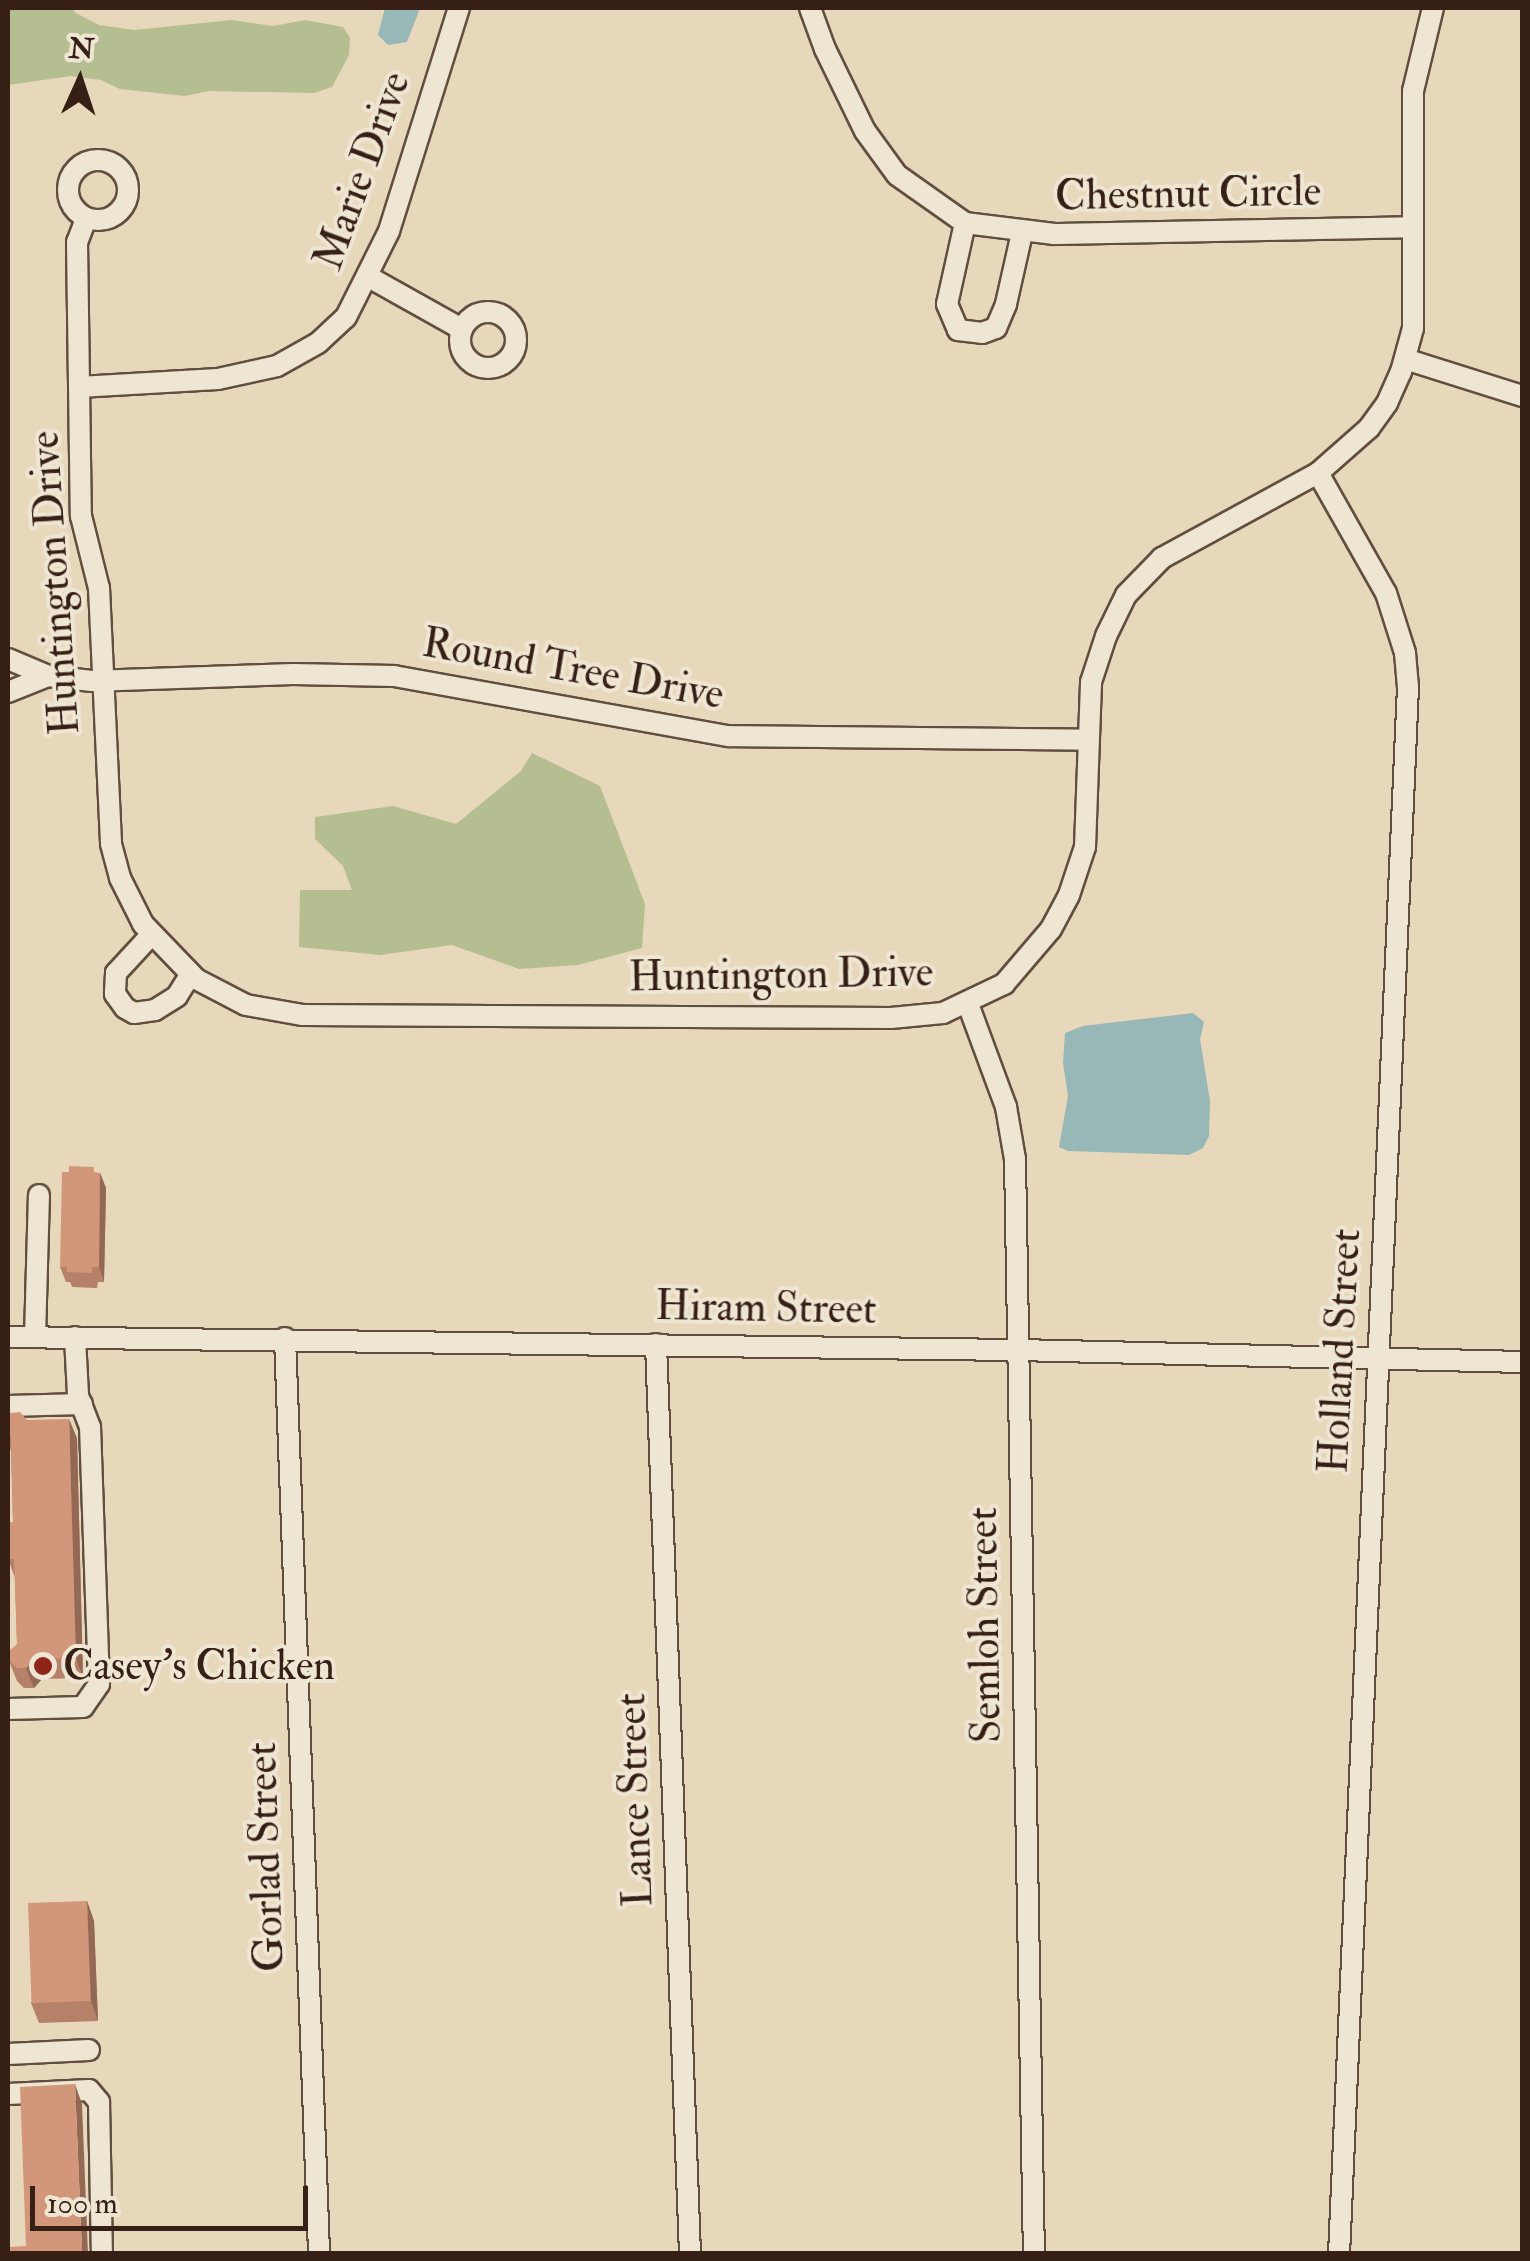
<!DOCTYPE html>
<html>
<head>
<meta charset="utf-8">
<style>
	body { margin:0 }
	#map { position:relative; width:1530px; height:2261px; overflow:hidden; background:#e7d7bb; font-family:"IM FELL Double Pica",serif }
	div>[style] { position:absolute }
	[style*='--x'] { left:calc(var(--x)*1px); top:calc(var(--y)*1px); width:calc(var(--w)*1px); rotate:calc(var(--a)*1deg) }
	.green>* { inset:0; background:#b5be90 }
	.water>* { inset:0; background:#98b8b7 }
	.roads { filter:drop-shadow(2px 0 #624e3e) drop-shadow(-2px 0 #624e3e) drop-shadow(0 2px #624e3e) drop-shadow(0 -2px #624e3e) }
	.minor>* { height:20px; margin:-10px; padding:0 10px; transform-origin:10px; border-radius:10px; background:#efe5d3 }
	.minor>.ring { margin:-10px; padding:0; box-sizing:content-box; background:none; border:20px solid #efe5d3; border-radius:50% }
	.wall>* { inset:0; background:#b58169 }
	.shaded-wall>* { inset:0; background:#936955 }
	.building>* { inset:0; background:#d2967a; transform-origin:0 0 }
	.dots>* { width:28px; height:28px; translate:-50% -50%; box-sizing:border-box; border:5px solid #efe5d3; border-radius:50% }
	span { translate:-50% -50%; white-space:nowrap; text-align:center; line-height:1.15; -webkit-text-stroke:8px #efe5d3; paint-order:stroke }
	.street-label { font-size:42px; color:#362015 }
	.poi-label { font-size:42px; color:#362015 }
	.left { translate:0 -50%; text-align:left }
	.frame { position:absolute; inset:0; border:10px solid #362015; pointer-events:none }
	.north { position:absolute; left:30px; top:30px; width:100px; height:100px; -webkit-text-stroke:8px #efe5d3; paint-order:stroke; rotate:3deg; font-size:28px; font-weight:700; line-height:40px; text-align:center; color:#362015 }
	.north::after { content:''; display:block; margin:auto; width:35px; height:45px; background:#362015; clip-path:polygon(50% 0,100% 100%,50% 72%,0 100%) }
	.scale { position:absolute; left:30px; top:2186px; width:278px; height:45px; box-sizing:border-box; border:5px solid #362015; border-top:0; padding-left:12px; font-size:30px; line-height:35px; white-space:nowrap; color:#362015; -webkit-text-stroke:8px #efe5d3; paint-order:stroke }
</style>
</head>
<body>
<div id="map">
	<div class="green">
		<div style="clip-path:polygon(8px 8px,75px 8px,74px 12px,99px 25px,134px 30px,232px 20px,273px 26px,305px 20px,343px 27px,350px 38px,349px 55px,332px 87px,314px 93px,209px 91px,185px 96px,120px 89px,101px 80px,71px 76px,8px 85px)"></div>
		<div style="clip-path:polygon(532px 753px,600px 786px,645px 904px,642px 948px,578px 965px,519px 969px,452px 945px,380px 955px,299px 947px,300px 890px,352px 890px,343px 866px,315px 839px,315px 817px,393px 806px,456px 824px,521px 771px)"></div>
	</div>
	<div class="water">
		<div style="clip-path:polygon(385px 8px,420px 8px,407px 42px,388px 45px,378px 35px)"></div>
		<div style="clip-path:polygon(1193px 1013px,1204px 1022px,1200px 1039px,1210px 1101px,1209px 1136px,1203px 1148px,1189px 1155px,1068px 1151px,1059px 1147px,1068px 1096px,1063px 1063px,1065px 1033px,1083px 1026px)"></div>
	</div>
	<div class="roads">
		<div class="minor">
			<div style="--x:810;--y:8;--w:44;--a:69.9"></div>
			<div style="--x:825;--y:49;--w:91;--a:64"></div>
			<div style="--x:865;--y:131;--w:54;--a:54"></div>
			<div style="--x:897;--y:175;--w:83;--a:35.2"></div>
			<div style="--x:965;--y:223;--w:90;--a:7"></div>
			<div style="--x:1054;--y:234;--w:359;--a:-1.1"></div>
			<div class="ring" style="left:68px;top:160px;width:40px;height:40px"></div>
			<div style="--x:86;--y:219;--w:25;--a:111"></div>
			<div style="--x:77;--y:242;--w:274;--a:89.2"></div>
			<div style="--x:81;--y:516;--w:74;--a:76"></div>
			<div style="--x:99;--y:588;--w:256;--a:87.3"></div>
			<div style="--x:111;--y:844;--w:35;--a:75"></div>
			<div style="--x:120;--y:878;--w:51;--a:63.4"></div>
			<div style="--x:143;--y:924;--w:76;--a:46.1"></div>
			<div style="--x:196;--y:979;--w:56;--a:27.5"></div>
			<div style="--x:246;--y:1005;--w:58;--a:10"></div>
			<div style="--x:303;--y:1015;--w:588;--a:0.29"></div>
			<div style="--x:891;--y:1018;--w:52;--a:-5.5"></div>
			<div style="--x:943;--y:1013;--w:68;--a:-25.4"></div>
			<div style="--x:1004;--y:984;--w:72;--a:-49.5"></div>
			<div style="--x:1051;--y:929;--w:38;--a:-62"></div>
			<div style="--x:1069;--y:895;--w:51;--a:-71.6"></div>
			<div style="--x:1085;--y:847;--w:165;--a:-87.9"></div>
			<div style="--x:1091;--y:682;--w:48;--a:-71.9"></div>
			<div style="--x:1106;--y:636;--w:46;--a:-64"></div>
			<div style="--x:1126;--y:595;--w:52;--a:-45.8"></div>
			<div style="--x:1162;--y:558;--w:178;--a:-28.6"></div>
			<div style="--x:1318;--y:473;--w:68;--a:-41.4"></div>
			<div style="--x:1369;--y:428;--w:31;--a:-54"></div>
			<div style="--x:1387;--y:403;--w:34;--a:-66"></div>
			<div style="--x:1401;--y:372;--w:46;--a:-74.7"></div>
			<div style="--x:1413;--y:328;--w:237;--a:-90"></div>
			<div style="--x:1413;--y:91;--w:85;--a:-76.5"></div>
			<div style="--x:965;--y:223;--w:83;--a:102.5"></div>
			<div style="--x:947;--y:304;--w:28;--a:67"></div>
			<div style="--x:958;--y:330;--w:24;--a:7"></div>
			<div style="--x:982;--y:333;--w:15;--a:-20"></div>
			<div style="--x:996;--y:328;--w:26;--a:-67"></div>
			<div style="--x:1006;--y:304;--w:73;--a:-77.3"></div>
			<div style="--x:367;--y:276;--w:109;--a:29.2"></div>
			<div class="ring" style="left:460px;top:312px;width:36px;height:36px"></div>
			<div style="--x:1405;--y:359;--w:123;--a:17.5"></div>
			<div style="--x:79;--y:387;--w:139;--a:-3.3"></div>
			<div style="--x:218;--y:379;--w:60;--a:-12.4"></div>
			<div style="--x:277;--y:366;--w:47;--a:-29.3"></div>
			<div style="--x:318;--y:343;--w:38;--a:-43"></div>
			<div style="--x:346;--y:317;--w:96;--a:-63.4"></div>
			<div style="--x:389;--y:231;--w:234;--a:-72.6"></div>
			<div style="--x:1318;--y:473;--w:138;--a:60.5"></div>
			<div style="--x:1386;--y:593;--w:63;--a:72.4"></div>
			<div style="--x:1405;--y:653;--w:34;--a:85"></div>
			<div style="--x:1408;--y:687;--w:1569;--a:92.52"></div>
			<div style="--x:8;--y:659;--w:43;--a:23"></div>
			<div style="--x:48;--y:676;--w:44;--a:6.5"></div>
			<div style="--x:92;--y:681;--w:201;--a:-2"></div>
			<div style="--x:293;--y:674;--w:101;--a:1.1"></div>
			<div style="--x:394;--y:676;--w:340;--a:10.2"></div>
			<div style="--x:729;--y:736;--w:356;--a:0.6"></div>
			<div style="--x:8;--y:692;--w:43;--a:-21.8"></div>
			<div style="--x:152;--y:934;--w:53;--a:132.7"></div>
			<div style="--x:116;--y:973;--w:21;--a:93"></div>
			<div style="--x:115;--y:994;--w:17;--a:54"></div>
			<div style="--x:125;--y:1008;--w:10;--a:29"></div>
			<div style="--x:134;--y:1013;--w:21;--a:-8"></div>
			<div style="--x:155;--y:1010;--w:26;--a:-32"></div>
			<div style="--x:177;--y:996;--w:26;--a:-58"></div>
			<div style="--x:968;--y:1004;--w:110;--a:69.7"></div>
			<div style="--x:1006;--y:1107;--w:53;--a:80.2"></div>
			<div style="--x:1015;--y:1159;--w:1095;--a:89.01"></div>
			<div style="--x:8;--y:1337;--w:1009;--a:0.74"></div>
			<div style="--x:1017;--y:1350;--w:505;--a:1.36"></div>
			<div style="--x:35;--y:1337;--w:142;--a:-88.4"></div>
			<div style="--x:285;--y:1338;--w:917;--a:87.87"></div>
			<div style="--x:656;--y:1344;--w:911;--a:87.86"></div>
			<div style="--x:8;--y:1406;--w:74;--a:-1.5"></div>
			<div style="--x:8;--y:1709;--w:75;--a:-1.5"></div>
			<div style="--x:83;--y:1707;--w:28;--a:-55"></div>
			<div style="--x:99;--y:1684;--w:257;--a:-92"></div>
			<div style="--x:90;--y:1427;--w:34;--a:-111"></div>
			<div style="--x:78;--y:1395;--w:58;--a:-93"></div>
			<div style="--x:8;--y:2054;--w:81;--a:-2.8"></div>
			<div style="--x:8;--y:2094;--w:81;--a:-2.8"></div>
			<div style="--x:89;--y:2090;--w:16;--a:50"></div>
			<div style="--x:99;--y:2102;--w:152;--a:88.9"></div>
		</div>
	</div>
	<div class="wall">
		<div style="clip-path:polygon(96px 1173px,100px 1173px,106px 1188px,104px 1282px,98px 1282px,97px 1288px,72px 1287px,70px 1282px,66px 1282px,60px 1267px)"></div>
		<div style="clip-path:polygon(8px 1415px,27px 1420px,77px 1438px,83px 1678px,42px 1679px,34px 1688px,24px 1688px,17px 1681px,9px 1661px,17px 1644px,15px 1578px,8px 1559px,13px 1522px,11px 1451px,8px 1442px)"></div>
		<div style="clip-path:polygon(87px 1901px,94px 1921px,98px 2021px,39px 2023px,31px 2003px)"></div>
	</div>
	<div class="shaded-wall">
		<div style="clip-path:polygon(100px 1173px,106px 1188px,104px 1282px,99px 1267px)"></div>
		<div style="clip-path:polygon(69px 1419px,77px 1438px,83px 1678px,76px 1658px)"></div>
		<div style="clip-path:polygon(35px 1659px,42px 1679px,34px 1688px,26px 1668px)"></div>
		<div style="clip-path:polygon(87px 1901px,94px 1921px,98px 2021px,91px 2001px)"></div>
		<div style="clip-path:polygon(75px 2084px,82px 2104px,88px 2254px,82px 2254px,82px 2252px)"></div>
	</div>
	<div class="building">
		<div style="clip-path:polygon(69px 1166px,94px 1167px,94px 1172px,100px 1173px,99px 1267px,92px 1267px,92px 1273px,67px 1272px,67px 1267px,60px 1267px,62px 1172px,69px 1172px)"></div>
		<div style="clip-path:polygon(20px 1412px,27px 1420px,69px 1419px,76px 1658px,35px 1659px,26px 1668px,17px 1668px,9px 1661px,9px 1651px,17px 1644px,14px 1559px,8px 1559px,8px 1522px,13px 1522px,11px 1438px,8px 1434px,8px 1415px,10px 1413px)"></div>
		<div style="left:87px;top:1901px;width:100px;height:59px;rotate:88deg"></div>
		<div style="clip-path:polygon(75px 2084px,82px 2252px,8px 2254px,8px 2247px,26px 2246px,20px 2087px)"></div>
	</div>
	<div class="dots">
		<div style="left:43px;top:1666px;background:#8f2418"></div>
	</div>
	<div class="street-label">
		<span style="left:362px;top:171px;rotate:-70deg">Marie Drive</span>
		<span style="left:1188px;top:194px;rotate:-1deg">Chestnut Circle</span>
		<span style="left:55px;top:583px;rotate:-94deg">Huntington Drive</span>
		<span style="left:573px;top:669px;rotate:10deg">Round Tree Drive</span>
		<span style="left:781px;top:975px;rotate:-1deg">Huntington Drive</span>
		<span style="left:766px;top:1308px;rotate:1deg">Hiram Street</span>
		<span style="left:1340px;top:1351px;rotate:-87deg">Holland Street</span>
		<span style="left:985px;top:1625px;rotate:-91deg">Semloh Street</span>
		<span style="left:635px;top:1800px;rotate:-92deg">Lance Street</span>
		<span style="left:266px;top:1857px;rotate:-92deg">Gorlad Street</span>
	</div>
	<div class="poi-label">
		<span class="left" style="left:63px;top:1666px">Casey's Chicken</span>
	</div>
	<div class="frame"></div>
	<div class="north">N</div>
	<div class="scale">100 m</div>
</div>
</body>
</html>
